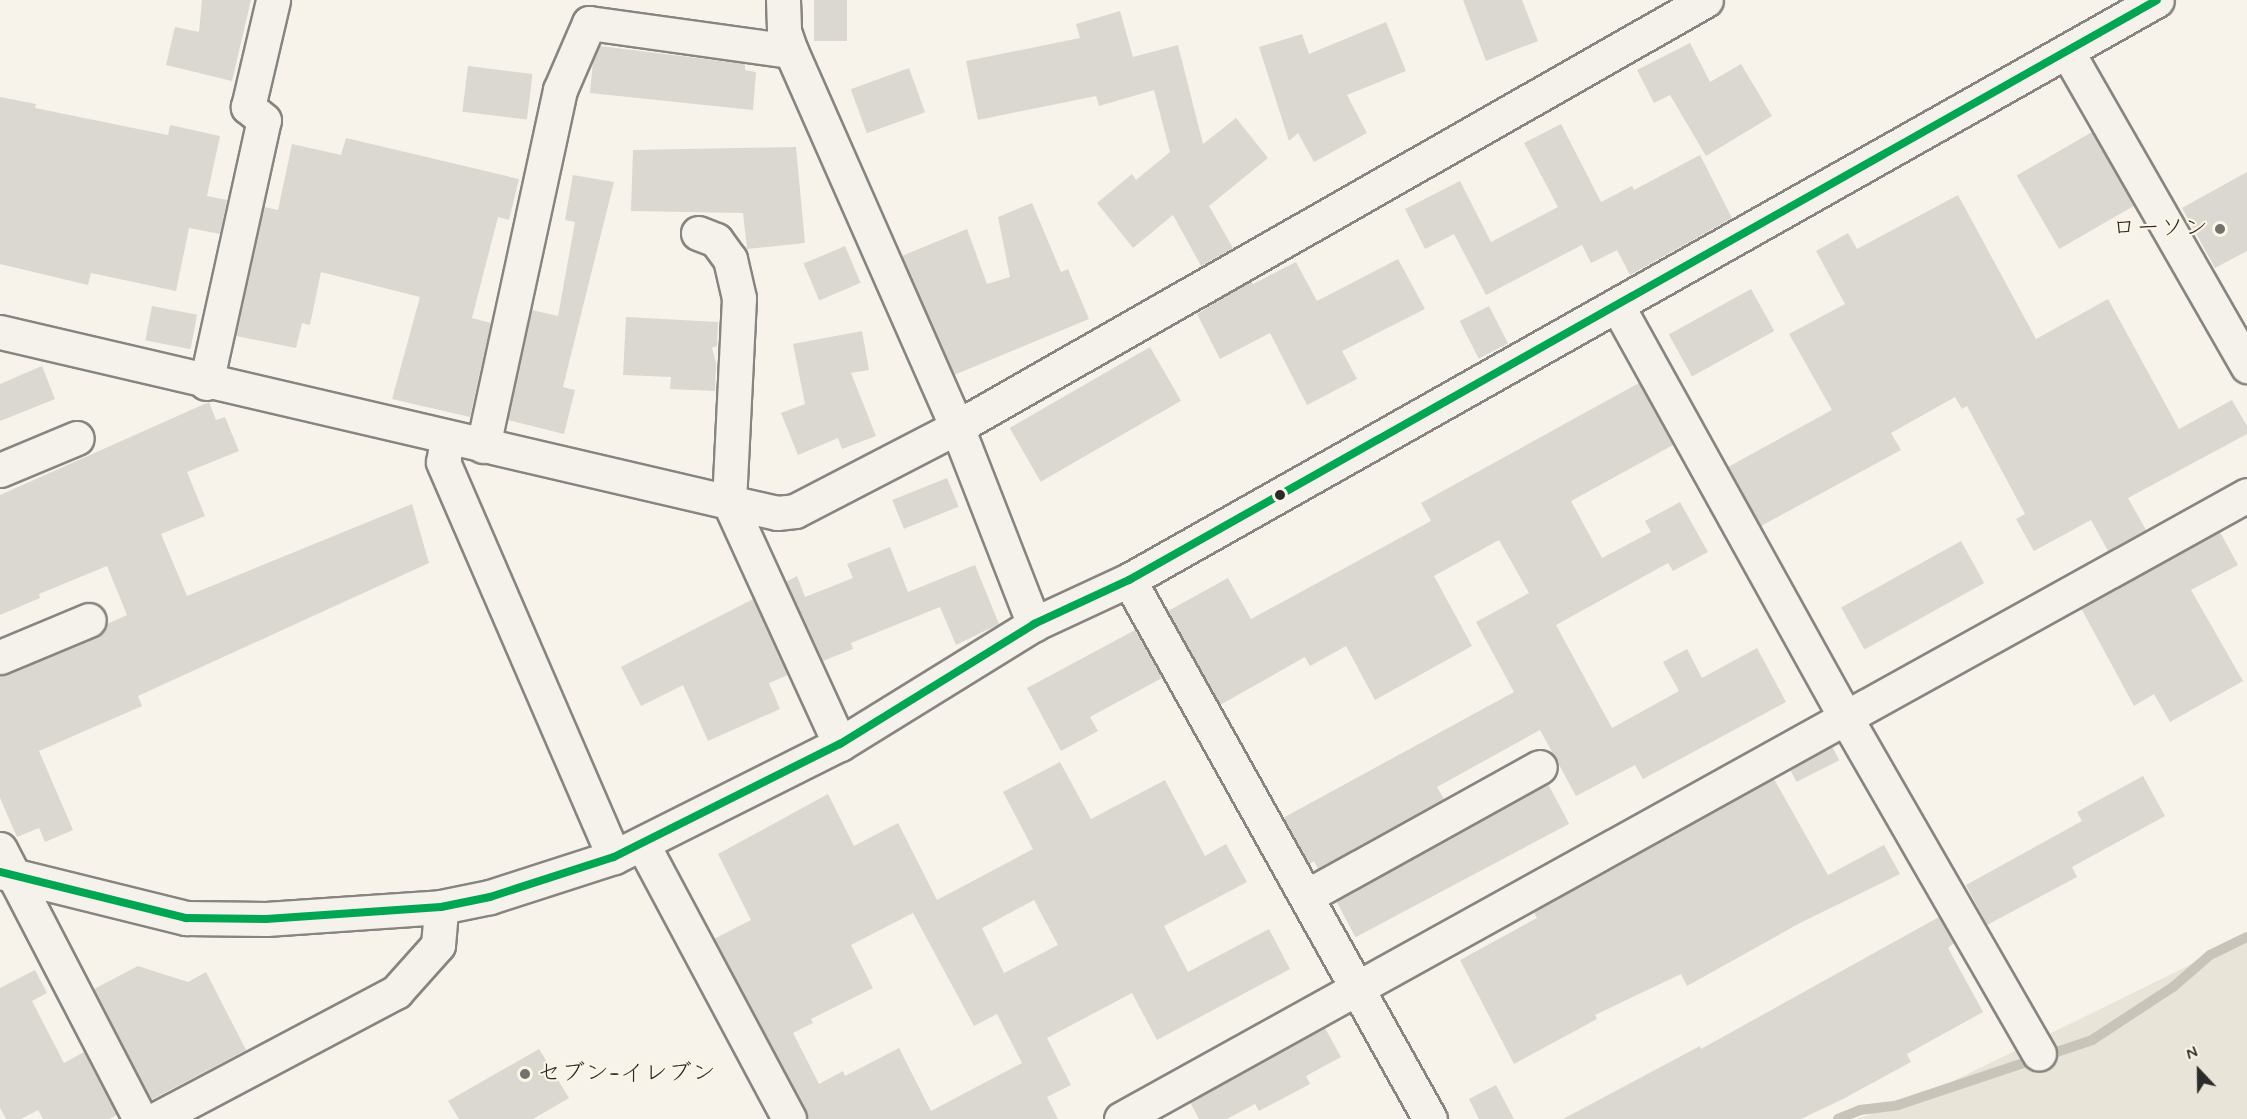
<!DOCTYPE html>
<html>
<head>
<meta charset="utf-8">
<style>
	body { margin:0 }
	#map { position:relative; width:2247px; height:1119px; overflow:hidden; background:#f7f3ea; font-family:Mynerve,"Klee One",sans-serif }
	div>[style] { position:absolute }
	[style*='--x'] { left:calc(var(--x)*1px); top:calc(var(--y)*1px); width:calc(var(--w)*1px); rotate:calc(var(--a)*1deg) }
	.green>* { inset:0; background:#e9e4d8 }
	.stream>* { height:10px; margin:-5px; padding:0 5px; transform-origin:5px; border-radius:5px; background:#c8c4ba }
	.building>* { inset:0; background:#dad8d1; transform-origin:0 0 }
	.roads { filter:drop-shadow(2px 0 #878581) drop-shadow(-2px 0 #878581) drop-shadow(0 2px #878581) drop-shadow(0 -2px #878581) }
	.minor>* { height:33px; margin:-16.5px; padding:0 16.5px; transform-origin:16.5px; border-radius:16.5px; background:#f5f2ec }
	.bus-1>* { height:8px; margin:-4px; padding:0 4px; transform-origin:4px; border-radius:4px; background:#00a651 }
	.dots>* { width:16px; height:16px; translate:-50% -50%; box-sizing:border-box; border:3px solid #fcf5e5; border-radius:50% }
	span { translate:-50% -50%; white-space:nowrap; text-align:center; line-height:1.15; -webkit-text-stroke:4.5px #fcf5e5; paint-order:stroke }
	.poi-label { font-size:24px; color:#2b2b2b }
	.right { translate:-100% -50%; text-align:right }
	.left { translate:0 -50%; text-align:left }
	.north { position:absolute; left:2169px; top:1041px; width:60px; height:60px; -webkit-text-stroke:4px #fcf5e5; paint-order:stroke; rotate:338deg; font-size:16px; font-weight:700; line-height:24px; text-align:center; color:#2b2b2b }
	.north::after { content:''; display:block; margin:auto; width:21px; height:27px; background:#2b2b2b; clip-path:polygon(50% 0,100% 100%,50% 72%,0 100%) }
</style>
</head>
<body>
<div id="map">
	<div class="green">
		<div style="clip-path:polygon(2247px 937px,2247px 1119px,1857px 1119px,1937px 1089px)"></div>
	</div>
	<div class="stream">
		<div style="--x:1838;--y:1119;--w:24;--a:-22"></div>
		<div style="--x:1860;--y:1110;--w:38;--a:-7"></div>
		<div style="--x:1898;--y:1105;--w:205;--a:-18.5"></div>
		<div style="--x:2092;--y:1040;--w:97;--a:-33.2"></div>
		<div style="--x:2173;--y:987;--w:49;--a:-40.9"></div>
		<div style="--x:2210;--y:955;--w:41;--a:-25.9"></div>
	</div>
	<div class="building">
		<div style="clip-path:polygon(202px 0,251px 0,232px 81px,166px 65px,175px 27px,199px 32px)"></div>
		<div style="left:814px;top:0;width:33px;height:41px"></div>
		<div style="clip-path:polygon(1463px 0,1522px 0,1538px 41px,1486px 61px)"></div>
		<div style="clip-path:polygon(1120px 11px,1133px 57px,1178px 45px,1203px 144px,1236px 118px,1268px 158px,1209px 206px,1233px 248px,1201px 266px,1173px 215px,1133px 248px,1097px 203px,1132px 174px,1136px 180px,1170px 152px,1154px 90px,1099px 106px,1096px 96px,978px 120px,966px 61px,1080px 38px,1076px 24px)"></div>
		<div style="clip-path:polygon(1386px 22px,1406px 71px,1347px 95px,1367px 133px,1314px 162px,1298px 133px,1289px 141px,1259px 47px,1302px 34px,1309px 54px)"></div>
		<div style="clip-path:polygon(1690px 43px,1710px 82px,1741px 64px,1772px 116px,1706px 156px,1670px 95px,1654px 103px,1637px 70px)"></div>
		<div style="clip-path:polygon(600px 46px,745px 64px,745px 70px,756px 72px,753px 110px,590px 93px,593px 61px)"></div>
		<div style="left:468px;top:66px;width:65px;height:46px;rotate:7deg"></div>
		<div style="left:909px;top:68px;width:47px;height:62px;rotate:70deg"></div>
		<div style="clip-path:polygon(0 97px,36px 104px,35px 108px,168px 135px,170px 125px,220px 136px,207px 196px,227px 200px,220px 234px,189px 228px,176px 291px,91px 273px,88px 285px,0 264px)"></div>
		<div style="clip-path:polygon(1561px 124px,1601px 202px,1632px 186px,1634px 190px,1700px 155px,1732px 218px,1630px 275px,1617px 250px,1591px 263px,1582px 245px,1486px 295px,1454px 234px,1425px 249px,1405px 209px,1460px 181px,1491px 242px,1558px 207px,1524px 143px)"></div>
		<div style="left:2092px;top:132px;width:85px;height:87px;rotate:60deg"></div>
		<div style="clip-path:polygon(346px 138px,519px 179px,509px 220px,498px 217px,472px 318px,491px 323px,470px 417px,392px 399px,420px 297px,321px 272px,310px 325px,302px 323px,296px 348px,236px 336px,264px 207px,278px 210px,292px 144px,341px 155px)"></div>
		<div style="clip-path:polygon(796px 147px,805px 243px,747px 249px,743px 213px,631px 211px,633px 150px)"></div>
		<div style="clip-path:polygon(2247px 172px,2247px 251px,2215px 268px,2182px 208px)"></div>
		<div style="clip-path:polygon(573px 175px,614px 182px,563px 387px,575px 390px,564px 434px,508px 420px,532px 310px,558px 316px,575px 222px,565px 220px)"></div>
		<div style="clip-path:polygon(1958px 195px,2036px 339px,2108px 299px,2179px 429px,2232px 400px,2247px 426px,2247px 434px,2128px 498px,2146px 530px,2108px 551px,2091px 520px,2034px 551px,2016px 519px,2025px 514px,1967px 406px,1962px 409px,1955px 397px,1891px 433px,1901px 450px,1761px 526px,1728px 467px,1832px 410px,1789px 334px,1845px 304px,1816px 251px,1848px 233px,1857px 249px)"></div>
		<div style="clip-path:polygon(1032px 203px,1061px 272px,1068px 269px,1089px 319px,954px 375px,902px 256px,967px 229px,987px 284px,1010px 277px,998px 217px)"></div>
		<div style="left:845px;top:246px;width:40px;height:45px;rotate:67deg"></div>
		<div style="clip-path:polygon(1398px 259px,1425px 309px,1342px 351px,1357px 379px,1307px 405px,1270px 333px,1220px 359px,1197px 314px,1251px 281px,1253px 284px,1296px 262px,1317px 301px)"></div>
		<div style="left:1751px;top:289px;width:48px;height:94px;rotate:61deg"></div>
		<div style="left:152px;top:306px;width:46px;height:35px;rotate:11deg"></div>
		<div style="left:1489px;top:306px;width:42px;height:33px;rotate:63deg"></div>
		<div style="clip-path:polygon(626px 317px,718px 322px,717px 346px,712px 348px,716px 363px,715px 391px,670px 389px,671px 377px,623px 375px)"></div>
		<div style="clip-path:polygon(862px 331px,869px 370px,851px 373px,876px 436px,842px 449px,838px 438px,798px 455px,781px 413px,805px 404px,793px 344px)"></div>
		<div style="left:1150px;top:347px;width:62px;height:162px;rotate:60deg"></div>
		<div style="clip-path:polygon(42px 366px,55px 399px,0 421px,0 384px)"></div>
		<div style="clip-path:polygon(1639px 383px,1673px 445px,1571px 501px,1602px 558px,1651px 532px,1645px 521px,1680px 502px,1708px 552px,1673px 571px,1668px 563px,1556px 625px,1612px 728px,1679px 691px,1663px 662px,1687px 649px,1702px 678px,1757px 648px,1786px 702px,1643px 779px,1635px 765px,1576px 796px,1540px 730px,1437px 787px,1444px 799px,1318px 869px,1314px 861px,1309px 864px,1283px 818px,1514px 692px,1476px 622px,1529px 593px,1499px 540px,1434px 576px,1472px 646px,1375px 700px,1346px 646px,1310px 666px,1305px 657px,1220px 705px,1168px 611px,1228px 578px,1251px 619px,1431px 521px,1421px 503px)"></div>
		<div style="clip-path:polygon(209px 402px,216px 420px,225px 417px,239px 451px,187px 472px,205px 516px,161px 534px,187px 596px,412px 504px,429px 563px,138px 696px,142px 706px,39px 751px,73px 830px,45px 842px,39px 828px,17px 837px,0 798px,0 675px,96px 637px,107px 624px,127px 615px,107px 566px,39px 594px,40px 598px,0 615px,0 495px)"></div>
		<div style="left:947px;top:478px;width:31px;height:59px;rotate:68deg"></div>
		<div style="clip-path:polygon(2220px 532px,2238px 565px,2191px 590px,2243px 681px,2170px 722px,2154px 694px,2134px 706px,2081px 608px)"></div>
		<div style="left:1961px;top:541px;width:48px;height:137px;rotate:61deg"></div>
		<div style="clip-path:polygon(890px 547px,908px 592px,975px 565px,999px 624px,956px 645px,940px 607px,851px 643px,853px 649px,823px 661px,786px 582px,797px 576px,805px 597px,853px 578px,847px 564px)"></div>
		<div style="clip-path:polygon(753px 599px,788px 675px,769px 683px,780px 709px,708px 741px,683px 685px,641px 706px,621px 667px)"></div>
		<div style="clip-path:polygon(1135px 630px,1162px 678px,1090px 717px,1098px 731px,1061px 751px,1027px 688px)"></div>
		<div style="left:1832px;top:746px;width:16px;height:48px;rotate:63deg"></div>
		<div style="clip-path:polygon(evenodd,1060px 762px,1091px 819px,1165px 780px,1205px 856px,1226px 844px,1247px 882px,1164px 926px,1188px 972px,1269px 929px,1290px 969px,1157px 1040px,1132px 993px,1047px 1038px,1071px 1085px,1047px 1097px,1058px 1119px,809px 1119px,714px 939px,751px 920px,718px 854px,828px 794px,854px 846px,898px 823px,937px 900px,1033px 849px,1003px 792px,1060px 762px,1034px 900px,1058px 945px,1004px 973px,982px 928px,1034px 900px,1060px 762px,913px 913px,974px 1026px,997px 1014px,1022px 1063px,931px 1111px,899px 1048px,845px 1076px,843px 1071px,819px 1084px,793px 1033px,813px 1023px,811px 1019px,873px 988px,851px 945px,913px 913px)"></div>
		<div style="clip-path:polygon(2143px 776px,2165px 816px,2072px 867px,2077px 877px,1987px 925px,1966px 885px,2082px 821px,2077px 812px)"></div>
		<div style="clip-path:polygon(1774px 779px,1828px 875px,1884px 845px,1900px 874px,1800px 923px,1687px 986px,1681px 974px,1595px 1015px,1597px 1019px,1514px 1064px,1460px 960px,1537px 918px,1534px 912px)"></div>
		<div style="left:1548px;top:784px;width:45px;height:242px;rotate:62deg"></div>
		<div style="clip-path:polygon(1939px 917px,1954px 943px,1948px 948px,1983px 1012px,1907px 1054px,1911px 1062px,1843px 1099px,1801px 1119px,1563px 1119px,1700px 1046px,1701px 1049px)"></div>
		<div style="clip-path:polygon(138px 966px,188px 982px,206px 972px,246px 1050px,151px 1100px,94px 989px)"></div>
		<div style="clip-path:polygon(35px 970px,47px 993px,32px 1001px,64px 1063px,84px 1052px,117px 1115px,109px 1119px,43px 1119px,38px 1110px,21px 1119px,6px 1119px,0 1108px,0 988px)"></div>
		<div style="clip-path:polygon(1325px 1028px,1341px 1057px,1306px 1076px,1310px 1084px,1259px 1111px,1255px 1104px,1227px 1119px,1199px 1119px,1190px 1102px)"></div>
		<div style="clip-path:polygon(539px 1049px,569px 1098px,533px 1119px,459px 1119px,448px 1101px)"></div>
		<div style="clip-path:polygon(1496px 1085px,1514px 1119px,1479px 1119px,1469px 1099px)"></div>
	</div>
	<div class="roads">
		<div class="minor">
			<div style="--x:783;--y:0;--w:31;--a:88"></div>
			<div style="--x:784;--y:31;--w:21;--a:71"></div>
			<div style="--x:791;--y:51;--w:411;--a:66.2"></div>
			<div style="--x:957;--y:427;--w:212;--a:68.7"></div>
			<div style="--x:2068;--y:53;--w:361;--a:60.2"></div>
			<div style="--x:698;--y:233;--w:19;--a:21"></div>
			<div style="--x:716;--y:240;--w:24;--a:54"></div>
			<div style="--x:730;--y:259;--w:40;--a:77"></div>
			<div style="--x:739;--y:298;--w:204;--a:92.8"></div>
			<div style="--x:729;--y:502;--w:266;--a:65.4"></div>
			<div style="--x:1618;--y:307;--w:470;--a:61"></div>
			<div style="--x:1846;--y:718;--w:387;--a:60.1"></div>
			<div style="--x:0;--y:332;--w:749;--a:13.13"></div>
			<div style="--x:729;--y:502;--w:49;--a:12.9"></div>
			<div style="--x:777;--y:513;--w:18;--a:-6"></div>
			<div style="--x:795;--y:511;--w:182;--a:-27.4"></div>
			<div style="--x:957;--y:427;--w:862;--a:-29.69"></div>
			<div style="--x:206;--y:383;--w:269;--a:-77.6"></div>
			<div style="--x:264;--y:120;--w:21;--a:-141"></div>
			<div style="--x:248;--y:107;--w:110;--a:-76.8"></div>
			<div style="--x:447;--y:438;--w:24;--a:99"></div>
			<div style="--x:443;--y:462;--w:430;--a:66.6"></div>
			<div style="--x:483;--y:446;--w:364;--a:-77.8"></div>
			<div style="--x:560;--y:90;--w:73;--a:-66.6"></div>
			<div style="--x:589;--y:23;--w:204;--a:7.9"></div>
			<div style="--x:0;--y:470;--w:83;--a:-22.6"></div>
			<div style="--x:1129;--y:580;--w:617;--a:60.82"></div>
			<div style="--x:0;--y:657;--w:96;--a:-22.6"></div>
			<div style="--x:643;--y:845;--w:310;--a:61.9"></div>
			<div style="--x:0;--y:849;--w:304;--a:62.6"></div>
			<div style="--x:0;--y:872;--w:192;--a:13.9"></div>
			<div style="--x:186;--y:918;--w:80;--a:0.7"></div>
			<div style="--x:266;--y:919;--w:175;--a:-3.9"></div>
			<div style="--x:441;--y:907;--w:50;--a:-11.5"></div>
			<div style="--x:490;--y:897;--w:130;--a:-17.9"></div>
			<div style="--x:614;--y:857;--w:253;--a:-26.6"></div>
			<div style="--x:840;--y:744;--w:228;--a:-31.7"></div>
			<div style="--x:1034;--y:624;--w:105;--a:-24.9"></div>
			<div style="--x:1129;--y:580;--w:1180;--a:-29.43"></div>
			<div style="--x:1307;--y:896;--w:266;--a:-29"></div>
			<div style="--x:156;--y:1119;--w:272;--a:-27.9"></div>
			<div style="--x:396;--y:992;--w:63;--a:-48.2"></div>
			<div style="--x:438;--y:945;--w:38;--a:-85"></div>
			<div style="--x:1121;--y:1119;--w:1287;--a:-28.99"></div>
		</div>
	</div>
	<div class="bus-1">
		<div style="--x:0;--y:872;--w:192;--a:13.9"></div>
		<div style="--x:186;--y:918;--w:80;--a:0.7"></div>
		<div style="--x:266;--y:919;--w:175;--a:-3.9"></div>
		<div style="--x:441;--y:907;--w:50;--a:-11.5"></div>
		<div style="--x:490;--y:897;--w:130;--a:-17.9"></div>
		<div style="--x:614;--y:857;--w:253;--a:-26.6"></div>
		<div style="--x:840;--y:744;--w:228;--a:-31.7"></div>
		<div style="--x:1034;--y:624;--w:105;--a:-24.9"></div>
		<div style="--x:1129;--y:580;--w:1180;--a:-29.43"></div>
	</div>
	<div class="dots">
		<div style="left:2220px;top:229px;background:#72716e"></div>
		<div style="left:1280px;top:495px;background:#2b2b2b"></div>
		<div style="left:525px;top:1074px;background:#72716e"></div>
	</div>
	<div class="poi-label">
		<span class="right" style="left:2208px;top:229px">ローソン</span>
		<span class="left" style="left:537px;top:1074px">セブン-イレブン</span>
	</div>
	<div class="north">N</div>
</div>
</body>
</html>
